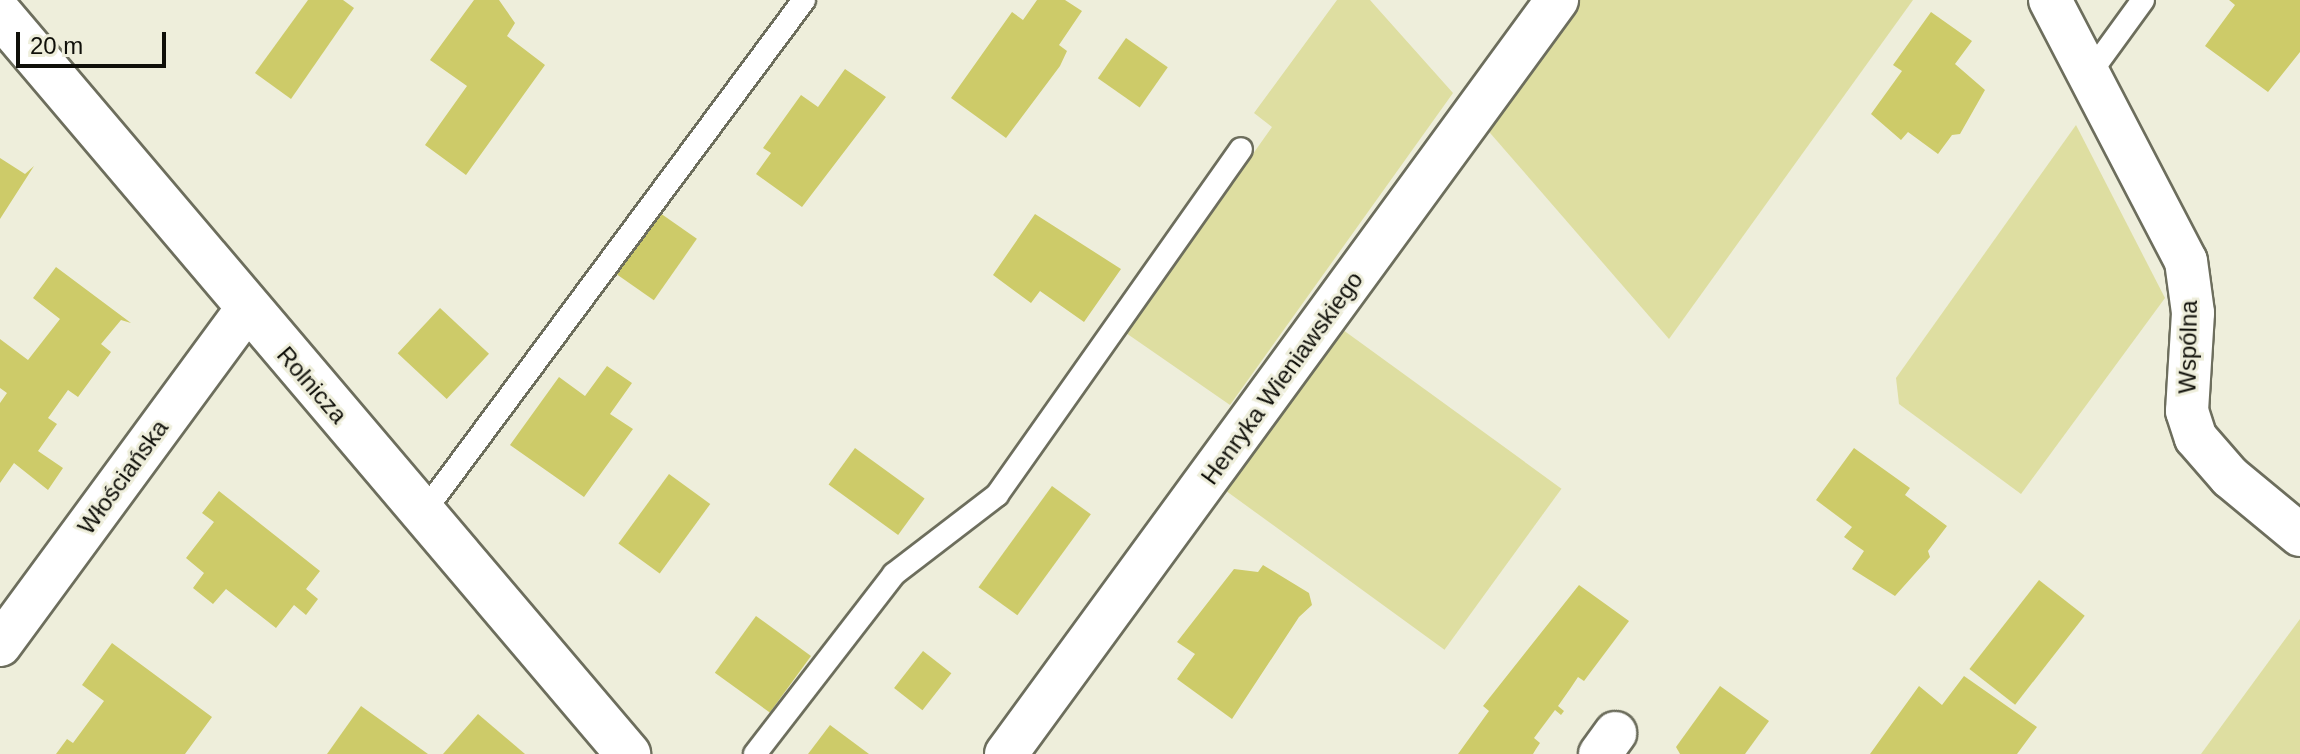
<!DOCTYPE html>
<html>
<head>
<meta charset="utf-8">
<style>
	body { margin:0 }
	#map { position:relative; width:2300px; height:754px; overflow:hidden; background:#eeeedb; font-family:Helvetica,sans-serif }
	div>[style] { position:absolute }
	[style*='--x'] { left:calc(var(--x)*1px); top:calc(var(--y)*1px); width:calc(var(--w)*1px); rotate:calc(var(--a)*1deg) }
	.green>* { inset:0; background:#dedea1; transform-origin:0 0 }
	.building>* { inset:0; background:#cdcb69; transform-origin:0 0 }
	.roads { filter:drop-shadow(2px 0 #6d6e5d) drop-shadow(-2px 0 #6d6e5d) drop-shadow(0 2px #6d6e5d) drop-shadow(0 -2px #6d6e5d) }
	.lane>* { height:22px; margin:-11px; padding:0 11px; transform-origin:11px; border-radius:11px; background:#fff }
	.street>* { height:42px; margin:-21px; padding:0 21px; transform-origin:21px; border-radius:21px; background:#fff }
	.secondary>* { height:44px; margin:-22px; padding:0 22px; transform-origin:22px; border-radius:22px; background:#fff }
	span { translate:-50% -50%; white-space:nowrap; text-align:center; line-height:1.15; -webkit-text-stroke:6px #eeeedb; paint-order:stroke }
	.street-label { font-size:24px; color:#0f0f09 }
	.scale { position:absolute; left:16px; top:32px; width:150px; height:36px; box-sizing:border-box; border:4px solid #0f0f09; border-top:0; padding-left:10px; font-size:24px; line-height:28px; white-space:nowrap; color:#0f0f09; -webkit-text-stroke:6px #eeeedb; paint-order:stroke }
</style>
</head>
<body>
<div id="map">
	<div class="green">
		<div style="clip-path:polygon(1337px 0,1370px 0,1453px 93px,1230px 405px,1126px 333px,1272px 127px,1254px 113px)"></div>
		<div style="clip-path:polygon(1574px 0,1913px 0,1669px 339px,1484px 126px)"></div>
		<div style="clip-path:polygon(2076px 125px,2165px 298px,2021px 494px,1899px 404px,1896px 378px)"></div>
		<div style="left:1339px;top:327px;width:275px;height:199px;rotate:36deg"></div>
		<div style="clip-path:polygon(2300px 619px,2300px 754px,2201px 754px)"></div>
	</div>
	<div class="building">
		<div style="clip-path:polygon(308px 0,343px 0,354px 8px,291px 99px,255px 73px)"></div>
		<div style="clip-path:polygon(474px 0,499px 0,515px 23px,507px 36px,545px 65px,466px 175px,425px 145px,467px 86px,430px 60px)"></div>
		<div style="clip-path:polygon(1037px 0,1065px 0,1082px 11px,1059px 45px,1067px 51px,1060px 66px,1006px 138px,951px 98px,1012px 12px,1023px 20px)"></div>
		<div style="clip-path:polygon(2229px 0,2300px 0,2300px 52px,2268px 92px,2205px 46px,2235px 5px)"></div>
		<div style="clip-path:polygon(1931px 12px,1972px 41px,1955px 64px,1985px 90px,1960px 134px,1952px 135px,1938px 154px,1908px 132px,1901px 140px,1871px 114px,1902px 71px,1893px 65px)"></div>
		<div style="left:1126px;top:38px;width:51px;height:49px;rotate:35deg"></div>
		<div style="clip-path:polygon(845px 69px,886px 97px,802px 207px,756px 174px,771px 153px,763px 148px,801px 95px,818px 107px)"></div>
		<div style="clip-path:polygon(0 158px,25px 174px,34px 166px,0 219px)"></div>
		<div style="left:660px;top:213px;width:45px;height:75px;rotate:35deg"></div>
		<div style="clip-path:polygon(1035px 214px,1121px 269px,1084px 322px,1040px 291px,1031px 303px,993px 275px)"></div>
		<div style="clip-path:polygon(56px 267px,131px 323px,121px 320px,101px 344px,111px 352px,78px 397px,68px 390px,48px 418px,57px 424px,38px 451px,63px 468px,48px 490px,14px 463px,0 483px,0 403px,7px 393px,0 388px,0 339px,28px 360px,60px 319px,33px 298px)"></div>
		<div style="left:440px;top:308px;width:67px;height:62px;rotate:43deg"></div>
		<div style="clip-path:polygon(607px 366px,632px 383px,610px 414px,633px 429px,584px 497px,510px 445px,559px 377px,585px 396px)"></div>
		<div style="left:855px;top:448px;width:86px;height:45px;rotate:36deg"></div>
		<div style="clip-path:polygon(1854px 448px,1910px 488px,1905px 495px,1947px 526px,1928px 551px,1930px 557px,1895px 596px,1852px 569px,1864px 551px,1844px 537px,1852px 527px,1816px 500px)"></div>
		<div style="left:669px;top:474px;width:51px;height:86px;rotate:36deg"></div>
		<div style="left:1052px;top:486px;width:48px;height:125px;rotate:36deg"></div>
		<div style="clip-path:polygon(219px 491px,320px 571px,306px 589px,318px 599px,306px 615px,294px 605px,276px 628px,226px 589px,213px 604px,193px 588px,204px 573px,186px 558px,214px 522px,202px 513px)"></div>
		<div style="clip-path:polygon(1263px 565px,1309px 593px,1312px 605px,1299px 617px,1232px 719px,1177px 679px,1195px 654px,1177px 642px,1234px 569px,1258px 572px)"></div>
		<div style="left:2039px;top:580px;width:58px;height:113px;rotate:38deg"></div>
		<div style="clip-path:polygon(1579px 585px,1629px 621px,1584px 681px,1578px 677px,1570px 689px,1558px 706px,1564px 711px,1561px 715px,1555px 710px,1534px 738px,1540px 743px,1536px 749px,1533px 754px,1458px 754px,1489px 711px,1483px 706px)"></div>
		<div style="left:756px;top:616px;width:68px;height:70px;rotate:36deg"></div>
		<div style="clip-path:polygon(112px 643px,212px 717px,185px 754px,56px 754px,67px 739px,73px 743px,104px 701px,82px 685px)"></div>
		<div style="left:923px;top:651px;width:36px;height:47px;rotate:38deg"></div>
		<div style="clip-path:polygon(1964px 676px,2037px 727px,2017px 754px,1870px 754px,1919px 686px,1942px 705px)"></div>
		<div style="clip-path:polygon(1720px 686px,1769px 721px,1745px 754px,1680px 754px,1676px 747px)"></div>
		<div style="clip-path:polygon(361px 706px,428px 754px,327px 754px)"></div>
		<div style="clip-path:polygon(478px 714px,525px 754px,443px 754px)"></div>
		<div style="clip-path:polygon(830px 725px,869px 754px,808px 754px)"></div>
	</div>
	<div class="roads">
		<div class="lane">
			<div style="--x:2090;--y:73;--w:90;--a:-54"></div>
			<div style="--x:423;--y:513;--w:639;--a:-53.4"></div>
			<div style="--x:755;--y:754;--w:227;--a:-52.3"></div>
			<div style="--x:894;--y:574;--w:130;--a:-37.5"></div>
			<div style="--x:997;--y:495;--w:423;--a:-54.8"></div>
		</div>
		<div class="street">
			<div style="--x:2050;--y:0;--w:294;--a:62.5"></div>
			<div style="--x:2186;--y:261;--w:52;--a:82.3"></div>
			<div style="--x:2193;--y:313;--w:98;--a:93.5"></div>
			<div style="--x:2187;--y:411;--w:28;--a:72"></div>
			<div style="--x:2196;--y:438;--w:52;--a:48.9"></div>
			<div style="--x:2230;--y:477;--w:91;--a:39.6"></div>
			<div style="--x:0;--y:645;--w:416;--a:-53.7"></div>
			<div style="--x:1006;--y:754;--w:934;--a:-53.84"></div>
			<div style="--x:1600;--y:754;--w:26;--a:-54"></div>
		</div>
		<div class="secondary">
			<div style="--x:0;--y:14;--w:971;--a:49.68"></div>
		</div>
	</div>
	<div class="street-label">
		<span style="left:2188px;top:347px;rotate:-89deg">Wspólna</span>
		<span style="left:1282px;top:378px;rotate:-54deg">Henryka Wieniawskiego</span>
		<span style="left:312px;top:385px;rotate:49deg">Rolnicza</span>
		<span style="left:123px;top:477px;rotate:-54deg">Włościańska</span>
	</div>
	<div class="scale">20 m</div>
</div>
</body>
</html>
